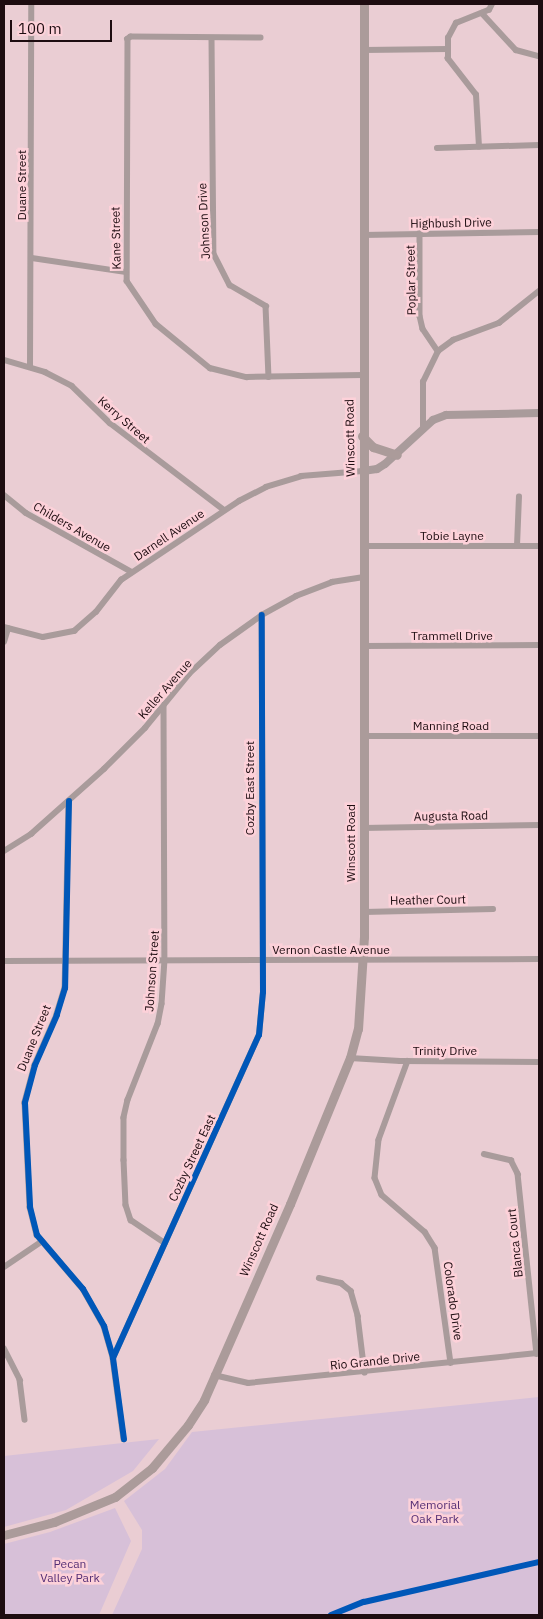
<!DOCTYPE html>
<html>
<head>
<meta charset="utf-8">
<style>
	body { margin:0 }
	#map { position:relative; width:543px; height:1619px; overflow:hidden; background:#eacdd3; font-family:"IBM Plex Sans",sans-serif }
	div>[style] { position:absolute }
	[style*='--x'] { left:calc(var(--x)*1px); top:calc(var(--y)*1px); width:calc(var(--w)*1px); rotate:calc(var(--a)*1deg) }
	.green>* { inset:0; background:#d7c0d8 }
	.minor>* { height:5.5px; margin:-2.75px; padding:0 2.75px; transform-origin:2.75px; border-radius:2.75px; background:#a99b9b }
	.tertiary>* { height:8px; margin:-4px; padding:0 4px; transform-origin:4px; border-radius:4px; background:#a99b9b }
	.secondary>* { height:9px; margin:-4.5px; padding:0 4.5px; transform-origin:4.5px; border-radius:4.5px; background:#ab9b9a }
	.cycleway>* { height:6px; margin:-3px; padding:0 3px; transform-origin:3px; border-radius:3px; background:#0057b8 }
	span { translate:-50% -50%; white-space:nowrap; text-align:center; line-height:1.15; -webkit-text-stroke:5px #fdd1d9; paint-order:stroke }
	.street-label { font-size:12px; color:#1d0c10 }
	.park-label { font-size:12px; color:#552f75 }
	.frame { position:absolute; inset:0; border:5px solid #1d0c10; pointer-events:none }
	.scale { position:absolute; left:10px; top:20px; width:102px; height:22px; box-sizing:border-box; border:2px solid #1d0c10; border-top:0; padding-left:6px; font-size:15px; line-height:18px; white-space:nowrap; color:#1d0c10; -webkit-text-stroke:4px #fdd1d9; paint-order:stroke }
</style>
</head>
<body>
<div id="map">
	<div class="green">
		<div style="clip-path:polygon(539px 1397px,539px 1615px,112px 1615px,142px 1549px,142px 1530px,124px 1501px,165px 1469px,192px 1432px)"></div>
		<div style="clip-path:polygon(159px 1439px,133px 1471px,66px 1510px,4px 1527px,4px 1456px)"></div>
		<div style="clip-path:polygon(115px 1508px,131px 1541px,99px 1615px,4px 1615px,4px 1544px,50px 1532px)"></div>
	</div>
	<div class="minor">
		<div style="--x:482;--y:13;--w:50;--a:47.4"></div>
		<div style="--x:516;--y:50;--w:24;--a:15"></div>
		<div style="--x:212;--y:38;--w:216;--a:89.5"></div>
		<div style="--x:214;--y:254;--w:35;--a:63"></div>
		<div style="--x:230;--y:285;--w:42;--a:30.3"></div>
		<div style="--x:266;--y:306;--w:71;--a:87.6"></div>
		<div style="--x:261;--y:38;--w:130;--a:-179.6"></div>
		<div style="--x:131;--y:37;--w:4;--a:146"></div>
		<div style="--x:128;--y:39;--w:242;--a:90.2"></div>
		<div style="--x:127;--y:281;--w:52;--a:56"></div>
		<div style="--x:156;--y:324;--w:70;--a:39.2"></div>
		<div style="--x:210;--y:368;--w:38;--a:14"></div>
		<div style="--x:247;--y:377;--w:115;--a:-1"></div>
		<div style="--x:364;--y:50;--w:84;--a:-0.7"></div>
		<div style="--x:479;--y:147;--w:52;--a:-93.3"></div>
		<div style="--x:476;--y:95;--w:46;--a:-127.9"></div>
		<div style="--x:448;--y:59;--w:21;--a:-90"></div>
		<div style="--x:448;--y:38;--w:17;--a:-62"></div>
		<div style="--x:456;--y:23;--w:35;--a:-22"></div>
		<div style="--x:489;--y:10;--w:7;--a:-63"></div>
		<div style="--x:437;--y:148;--w:102;--a:-1.7"></div>
		<div style="--x:420;--y:233;--w:83;--a:90"></div>
		<div style="--x:420;--y:316;--w:13;--a:77"></div>
		<div style="--x:423;--y:329;--w:27;--a:56"></div>
		<div style="--x:363;--y:235;--w:176;--a:-1"></div>
		<div style="--x:32;--y:258;--w:95;--a:8.5"></div>
		<div style="--x:4;--y:360;--w:43;--a:16.3"></div>
		<div style="--x:45;--y:372;--w:30;--a:27"></div>
		<div style="--x:72;--y:386;--w:53;--a:44.2"></div>
		<div style="--x:110;--y:423;--w:143;--a:37.3"></div>
		<div style="--x:30;--y:367;--w:363;--a:-89.8"></div>
		<div style="--x:423;--y:430;--w:48;--a:-90"></div>
		<div style="--x:423;--y:382;--w:34;--a:-64"></div>
		<div style="--x:438;--y:351;--w:19;--a:-36"></div>
		<div style="--x:453;--y:340;--w:49;--a:-20.3"></div>
		<div style="--x:499;--y:323;--w:51;--a:-38.7"></div>
		<div style="--x:4;--y:495;--w:28;--a:39"></div>
		<div style="--x:26;--y:513;--w:121;--a:29.1"></div>
		<div style="--x:364;--y:546;--w:175;--a:0"></div>
		<div style="--x:517;--y:546;--w:49;--a:-87.7"></div>
		<div style="--x:4;--y:627;--w:40;--a:14.4"></div>
		<div style="--x:43;--y:637;--w:32;--a:-11"></div>
		<div style="--x:74;--y:631;--w:29;--a:-41"></div>
		<div style="--x:96;--y:612;--w:41;--a:-52"></div>
		<div style="--x:121;--y:580;--w:142;--a:-33.8"></div>
		<div style="--x:239;--y:501;--w:30;--a:-27"></div>
		<div style="--x:266;--y:487;--w:37;--a:-17"></div>
		<div style="--x:301;--y:476;--w:62;--a:-4.6"></div>
		<div style="--x:4;--y:642;--w:14;--a:-73"></div>
		<div style="--x:364;--y:646;--w:175;--a:-0.3"></div>
		<div style="--x:164;--y:705;--w:255;--a:89.8"></div>
		<div style="--x:165;--y:960;--w:44;--a:93.9"></div>
		<div style="--x:162;--y:1004;--w:20;--a:101"></div>
		<div style="--x:158;--y:1024;--w:82;--a:111.5"></div>
		<div style="--x:128;--y:1100;--w:18;--a:103"></div>
		<div style="--x:124;--y:1118;--w:42;--a:90"></div>
		<div style="--x:124;--y:1160;--w:45;--a:87.5"></div>
		<div style="--x:126;--y:1205;--w:16;--a:72"></div>
		<div style="--x:131;--y:1220;--w:41;--a:34.1"></div>
		<div style="--x:363;--y:736;--w:176;--a:0"></div>
		<div style="--x:69;--y:801;--w:187;--a:91.2"></div>
		<div style="--x:65;--y:988;--w:28;--a:107"></div>
		<div style="--x:57;--y:1015;--w:55;--a:113.7"></div>
		<div style="--x:35;--y:1065;--w:39;--a:105"></div>
		<div style="--x:25;--y:1103;--w:104;--a:87.2"></div>
		<div style="--x:30;--y:1207;--w:29;--a:76"></div>
		<div style="--x:37;--y:1235;--w:71;--a:49.6"></div>
		<div style="--x:83;--y:1289;--w:43;--a:60.4"></div>
		<div style="--x:104;--y:1326;--w:33;--a:74"></div>
		<div style="--x:113;--y:1358;--w:82;--a:82.3"></div>
		<div style="--x:363;--y:828;--w:176;--a:-1"></div>
		<div style="--x:4;--y:851;--w:32;--a:-32"></div>
		<div style="--x:31;--y:834;--w:98;--a:-41.7"></div>
		<div style="--x:104;--y:769;--w:58;--a:-45"></div>
		<div style="--x:145;--y:728;--w:70;--a:-50.8"></div>
		<div style="--x:189;--y:674;--w:42;--a:-43.1"></div>
		<div style="--x:220;--y:645;--w:52;--a:-35.5"></div>
		<div style="--x:262;--y:615;--w:39;--a:-29"></div>
		<div style="--x:296;--y:596;--w:39;--a:-21"></div>
		<div style="--x:332;--y:582;--w:32;--a:-9"></div>
		<div style="--x:364;--y:912;--w:129;--a:-1.3"></div>
		<div style="--x:4;--y:961;--w:535;--a:-0.21"></div>
		<div style="--x:350;--y:1058;--w:50;--a:3.4"></div>
		<div style="--x:400;--y:1061;--w:139;--a:0.4"></div>
		<div style="--x:408;--y:1061;--w:84;--a:110.2"></div>
		<div style="--x:379;--y:1140;--w:38;--a:96"></div>
		<div style="--x:375;--y:1178;--w:18;--a:68"></div>
		<div style="--x:382;--y:1195;--w:57;--a:40.7"></div>
		<div style="--x:425;--y:1232;--w:19;--a:58"></div>
		<div style="--x:435;--y:1248;--w:116;--a:82.1"></div>
		<div style="--x:484;--y:1154;--w:28;--a:13"></div>
		<div style="--x:511;--y:1160;--w:16;--a:63"></div>
		<div style="--x:518;--y:1174;--w:181;--a:84"></div>
		<div style="--x:4;--y:1267;--w:45;--a:-34"></div>
		<div style="--x:319;--y:1278;--w:23;--a:13"></div>
		<div style="--x:341;--y:1283;--w:13;--a:39"></div>
		<div style="--x:351;--y:1291;--w:26;--a:74"></div>
		<div style="--x:358;--y:1316;--w:57;--a:83"></div>
		<div style="--x:4;--y:1348;--w:36;--a:63"></div>
		<div style="--x:20;--y:1380;--w:40;--a:82.9"></div>
		<div style="--x:113;--y:1358;--w:354;--a:-65.7"></div>
		<div style="--x:259;--y:1035;--w:43;--a:-84.7"></div>
		<div style="--x:263;--y:992;--w:377;--a:-90.2"></div>
		<div style="--x:214;--y:1375;--w:35;--a:13"></div>
		<div style="--x:248;--y:1383;--w:293;--a:-5.9"></div>
	</div>
	<div class="tertiary">
		<div style="--x:363;--y:471;--w:14;--a:-8"></div>
		<div style="--x:377;--y:469;--w:9;--a:-32"></div>
		<div style="--x:385;--y:464;--w:65;--a:-42.5"></div>
		<div style="--x:433;--y:420;--w:14;--a:-21"></div>
		<div style="--x:446;--y:415;--w:93;--a:-1.2"></div>
	</div>
	<div class="secondary">
		<div style="--x:362;--y:436;--w:16;--a:45"></div>
		<div style="--x:373;--y:447;--w:25;--a:18"></div>
		<div style="--x:4;--y:1535;--w:52;--a:-14.6"></div>
		<div style="--x:54;--y:1522;--w:66;--a:-22.3"></div>
		<div style="--x:115;--y:1497;--w:47;--a:-38.1"></div>
		<div style="--x:152;--y:1468;--w:56;--a:-50.1"></div>
		<div style="--x:188;--y:1425;--w:30;--a:-57"></div>
		<div style="--x:204;--y:1400;--w:214;--a:-66.3"></div>
		<div style="--x:290;--y:1204;--w:158;--a:-67.7"></div>
		<div style="--x:350;--y:1058;--w:30;--a:-75"></div>
		<div style="--x:358;--y:1029;--w:92;--a:-86.3"></div>
		<div style="--x:364;--y:937;--w:933;--a:-90"></div>
	</div>
	<div class="cycleway">
		<div style="--x:69;--y:801;--w:187;--a:91.2"></div>
		<div style="--x:65;--y:988;--w:28;--a:107"></div>
		<div style="--x:57;--y:1015;--w:55;--a:113.7"></div>
		<div style="--x:35;--y:1065;--w:39;--a:105"></div>
		<div style="--x:25;--y:1103;--w:104;--a:87.2"></div>
		<div style="--x:30;--y:1207;--w:29;--a:76"></div>
		<div style="--x:37;--y:1235;--w:71;--a:49.6"></div>
		<div style="--x:83;--y:1289;--w:43;--a:60.4"></div>
		<div style="--x:104;--y:1326;--w:33;--a:74"></div>
		<div style="--x:113;--y:1358;--w:82;--a:82.3"></div>
		<div style="--x:113;--y:1358;--w:354;--a:-65.7"></div>
		<div style="--x:259;--y:1035;--w:43;--a:-84.7"></div>
		<div style="--x:263;--y:992;--w:377;--a:-90.2"></div>
		<div style="--x:331;--y:1615;--w:35;--a:-22"></div>
		<div style="--x:364;--y:1602;--w:180;--a:-12.9"></div>
	</div>
	<div class="street-label">
		<span style="left:22px;top:185px;rotate:-90deg">Duane Street</span>
		<span style="left:204px;top:221px;rotate:-93deg">Johnson Drive</span>
		<span style="left:451px;top:223px;rotate:-1deg">Highbush Drive</span>
		<span style="left:116px;top:238px;rotate:-91deg">Kane Street</span>
		<span style="left:411px;top:280px;rotate:-91deg">Poplar Street</span>
		<span style="left:124px;top:420px;rotate:41deg">Kerry Street</span>
		<span style="left:350px;top:438px;rotate:-91deg">Winscott Road</span>
		<span style="left:72px;top:527px;rotate:30deg">Childers Avenue</span>
		<span style="left:169px;top:535px;rotate:-34deg">Darnell Avenue</span>
		<span style="left:452px;top:536px">Tobie Layne</span>
		<span style="left:452px;top:636px">Trammell Drive</span>
		<span style="left:165px;top:689px;rotate:-49deg">Keller Avenue</span>
		<span style="left:451px;top:726px">Manning Road</span>
		<span style="left:250px;top:788px;rotate:-90deg">Cozby East Street</span>
		<span style="left:451px;top:816px;rotate:-1deg">Augusta Road</span>
		<span style="left:351px;top:843px;rotate:-90deg">Winscott Road</span>
		<span style="left:428px;top:900px;rotate:-1deg">Heather Court</span>
		<span style="left:331px;top:950px">Vernon Castle Avenue</span>
		<span style="left:152px;top:971px;rotate:-86deg">Johnson Street</span>
		<span style="left:34px;top:1038px;rotate:-68deg">Duane Street</span>
		<span style="left:445px;top:1051px">Trinity Drive</span>
		<span style="left:192px;top:1158px;rotate:-65deg">Cozby Street East</span>
		<span style="left:259px;top:1240px;rotate:-66deg">Winscott Road</span>
		<span style="left:515px;top:1243px;rotate:-96deg">Blanca Court</span>
		<span style="left:453px;top:1301px;rotate:82deg">Colorado Drive</span>
		<span style="left:375px;top:1361px;rotate:-6deg">Rio Grande Drive</span>
	</div>
	<div class="park-label">
		<span style="left:435px;top:1512px">Memorial<br>Oak Park</span>
		<span style="left:70px;top:1571px">Pecan<br>Valley Park</span>
	</div>
	<div class="frame"></div>
	<div class="scale">100 m</div>
</div>
</body>
</html>
